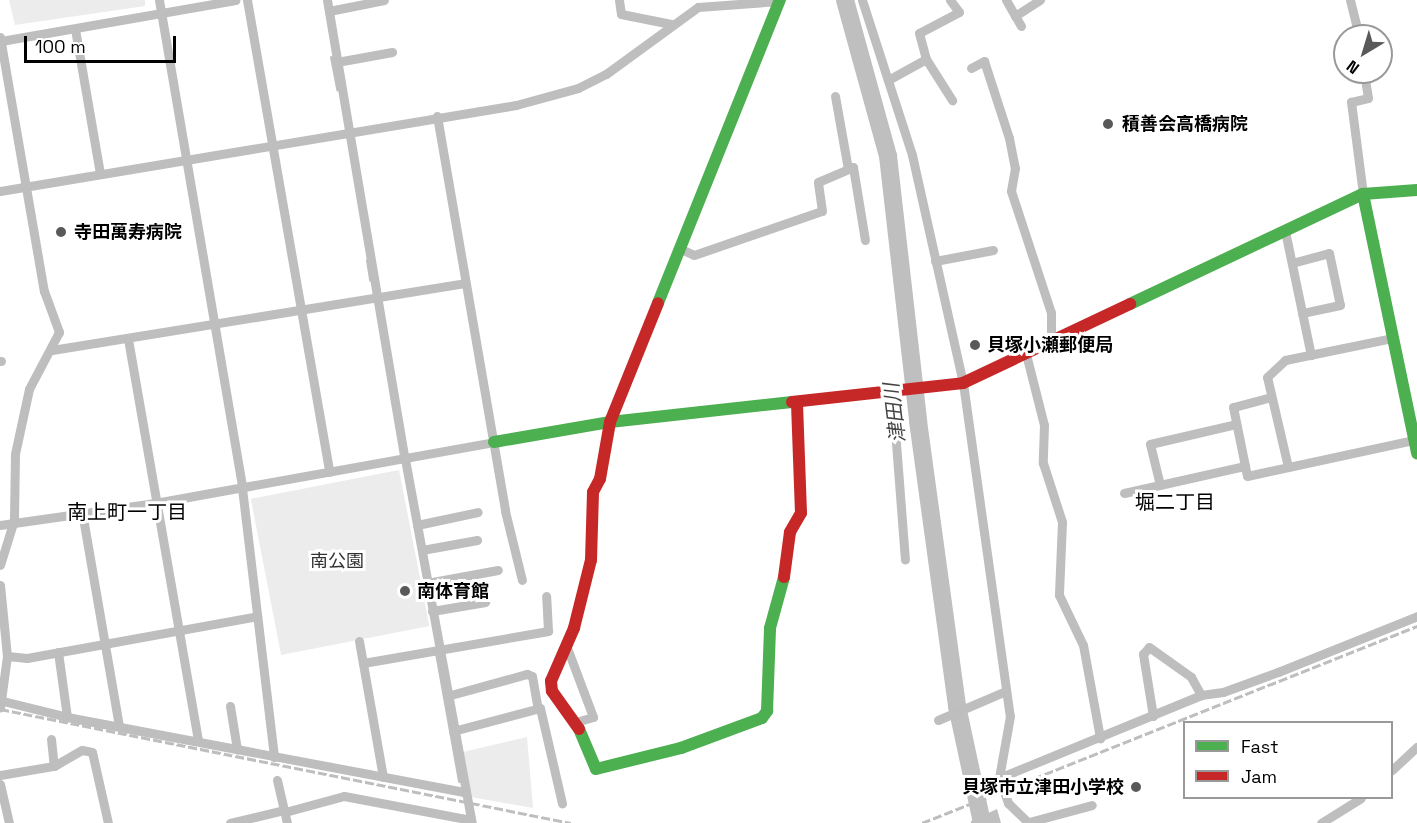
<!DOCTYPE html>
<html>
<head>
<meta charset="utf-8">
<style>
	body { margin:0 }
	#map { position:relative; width:1417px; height:823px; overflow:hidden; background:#fff; font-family:"Space Grotesk","Noto Sans JP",sans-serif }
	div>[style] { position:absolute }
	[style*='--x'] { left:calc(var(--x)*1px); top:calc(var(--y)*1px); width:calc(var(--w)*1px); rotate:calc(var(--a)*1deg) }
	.green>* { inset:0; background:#ececec; transform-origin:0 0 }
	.water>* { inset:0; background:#bfbfbf }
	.stream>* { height:3px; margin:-1.5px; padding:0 1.5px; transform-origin:1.5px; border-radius:1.5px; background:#bfbfbf }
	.river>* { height:18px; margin:-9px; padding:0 9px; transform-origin:9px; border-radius:9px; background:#bfbfbf }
	.street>* { height:9px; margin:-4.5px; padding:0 4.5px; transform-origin:4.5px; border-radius:4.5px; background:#bebebe }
	.fast>* { height:12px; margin:-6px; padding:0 6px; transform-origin:6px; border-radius:6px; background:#4caf50 }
	.jam>* { height:12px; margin:-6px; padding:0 6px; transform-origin:6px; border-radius:6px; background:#c62828 }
	.rail>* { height:3px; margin-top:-1.5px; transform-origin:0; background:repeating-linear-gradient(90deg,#bebebe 0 9px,transparent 0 12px) }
	.dots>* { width:16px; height:16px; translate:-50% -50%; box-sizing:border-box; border:3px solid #fff; border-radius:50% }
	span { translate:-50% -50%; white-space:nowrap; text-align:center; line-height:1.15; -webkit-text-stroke:6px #fff; paint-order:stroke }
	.poi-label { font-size:18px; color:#000; font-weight:700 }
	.left { translate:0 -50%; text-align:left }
	.right { translate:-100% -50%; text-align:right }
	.park-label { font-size:18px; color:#333 }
	.water-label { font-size:20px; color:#444; font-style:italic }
	.neighbourhood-label { font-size:20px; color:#000 }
	.legend { position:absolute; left:1183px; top:721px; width:210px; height:78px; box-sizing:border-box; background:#fff; border:2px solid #999; margin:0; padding:8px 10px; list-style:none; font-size:18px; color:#000 }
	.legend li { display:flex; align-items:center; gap:12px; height:30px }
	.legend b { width:30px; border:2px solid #999 }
	.north { position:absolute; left:1333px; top:24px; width:60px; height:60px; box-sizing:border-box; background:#fff; border:2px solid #999; border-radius:50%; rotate:218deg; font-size:16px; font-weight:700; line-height:24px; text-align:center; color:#000 }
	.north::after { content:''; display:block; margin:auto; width:21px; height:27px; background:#595959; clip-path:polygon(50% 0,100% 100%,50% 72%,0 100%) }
	.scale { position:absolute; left:24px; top:36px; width:152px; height:27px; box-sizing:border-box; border:3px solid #000; border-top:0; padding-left:8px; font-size:18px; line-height:21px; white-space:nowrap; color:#000; -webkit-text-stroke:4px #fff; paint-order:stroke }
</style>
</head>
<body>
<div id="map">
	<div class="green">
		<div style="clip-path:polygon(9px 0,145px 0,145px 6px,15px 25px)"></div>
		<div style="left:399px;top:470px;width:159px;height:151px;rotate:79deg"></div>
		<div style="clip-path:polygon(527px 737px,533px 808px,471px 797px,463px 752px)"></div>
	</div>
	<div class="water">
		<div style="clip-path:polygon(997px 809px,1001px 823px,971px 823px,971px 821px)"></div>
	</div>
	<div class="stream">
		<div style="--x:331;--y:57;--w:33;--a:79"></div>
		<div style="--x:367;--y:260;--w:20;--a:81"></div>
		<div style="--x:436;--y:653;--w:130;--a:79.8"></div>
	</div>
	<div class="river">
		<div style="--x:845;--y:0;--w:162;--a:74.6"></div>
		<div style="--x:888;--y:156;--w:267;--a:83.5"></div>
		<div style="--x:918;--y:421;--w:288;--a:82.2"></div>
		<div style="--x:957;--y:706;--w:120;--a:77.9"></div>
	</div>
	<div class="street">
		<div style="--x:159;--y:0;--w:495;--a:80.3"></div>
		<div style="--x:242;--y:488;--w:271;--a:83.2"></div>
		<div style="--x:247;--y:0;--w:479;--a:80.1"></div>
		<div style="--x:327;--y:0;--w:466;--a:80.4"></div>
		<div style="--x:405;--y:459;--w:370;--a:79.6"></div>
		<div style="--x:619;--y:0;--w:14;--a:82"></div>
		<div style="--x:621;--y:14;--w:51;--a:11.3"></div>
		<div style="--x:862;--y:0;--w:163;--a:72.1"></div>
		<div style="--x:912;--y:155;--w:234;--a:77.4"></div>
		<div style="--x:963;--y:383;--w:336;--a:82"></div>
		<div style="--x:1010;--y:716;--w:63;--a:100.1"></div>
		<div style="--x:999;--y:778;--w:27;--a:70"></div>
		<div style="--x:1008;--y:803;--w:29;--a:44"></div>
		<div style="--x:950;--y:0;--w:15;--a:53"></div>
		<div style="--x:959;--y:12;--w:45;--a:152.3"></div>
		<div style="--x:919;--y:33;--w:27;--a:75"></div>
		<div style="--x:926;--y:59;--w:49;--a:57.6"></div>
		<div style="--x:1006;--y:0;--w:30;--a:60"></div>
		<div style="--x:1350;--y:0;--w:37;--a:76"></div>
		<div style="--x:329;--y:11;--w:56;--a:-11.3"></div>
		<div style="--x:1015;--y:16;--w:30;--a:-33"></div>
		<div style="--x:75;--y:29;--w:147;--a:80.2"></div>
		<div style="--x:0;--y:37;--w:258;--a:80.2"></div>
		<div style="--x:44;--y:291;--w:44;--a:69.9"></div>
		<div style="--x:59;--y:332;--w:64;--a:117.8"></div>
		<div style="--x:29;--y:389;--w:66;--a:102.2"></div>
		<div style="--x:15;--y:454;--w:66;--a:90.9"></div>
		<div style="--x:14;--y:520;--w:47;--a:107.3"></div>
		<div style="--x:1;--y:41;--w:238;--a:-9.9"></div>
		<div style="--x:337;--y:62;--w:56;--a:-10.3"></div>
		<div style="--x:971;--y:68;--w:15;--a:-28"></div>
		<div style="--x:984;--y:61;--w:81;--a:72"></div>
		<div style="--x:1009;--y:138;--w:31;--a:79"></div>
		<div style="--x:1015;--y:168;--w:23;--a:100"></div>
		<div style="--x:1011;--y:191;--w:128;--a:71.8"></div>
		<div style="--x:1051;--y:313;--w:28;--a:90"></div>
		<div style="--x:888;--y:80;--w:43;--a:-28.9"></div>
		<div style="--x:835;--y:96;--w:74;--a:79.9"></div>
		<div style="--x:437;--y:116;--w:401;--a:80.2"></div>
		<div style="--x:505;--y:511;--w:71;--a:76.2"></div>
		<div style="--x:0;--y:191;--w:523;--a:-9.46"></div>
		<div style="--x:516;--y:105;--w:64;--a:-15.3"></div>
		<div style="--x:578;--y:88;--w:31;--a:-27"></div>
		<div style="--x:606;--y:74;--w:114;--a:-36.1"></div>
		<div style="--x:698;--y:7;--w:81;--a:-4.2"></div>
		<div style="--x:1363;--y:194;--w:93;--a:-97.4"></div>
		<div style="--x:1351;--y:102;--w:17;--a:-13"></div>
		<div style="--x:1368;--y:98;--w:26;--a:-99"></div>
		<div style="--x:1285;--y:231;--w:127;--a:78.2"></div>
		<div style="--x:681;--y:249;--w:14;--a:25"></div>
		<div style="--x:694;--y:255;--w:135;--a:-19"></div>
		<div style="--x:822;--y:211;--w:29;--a:-98"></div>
		<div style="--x:818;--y:182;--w:38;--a:-23"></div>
		<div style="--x:853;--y:167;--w:74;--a:80.7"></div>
		<div style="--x:935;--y:261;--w:59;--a:-10.7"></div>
		<div style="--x:1292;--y:263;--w:38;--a:-15"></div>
		<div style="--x:1329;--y:253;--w:53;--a:78.1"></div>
		<div style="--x:1340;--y:305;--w:39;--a:168"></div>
		<div style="--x:128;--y:339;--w:408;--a:80.1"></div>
		<div style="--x:52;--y:350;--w:418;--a:-9.2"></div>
		<div style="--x:1026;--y:354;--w:73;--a:75.8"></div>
		<div style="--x:1044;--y:425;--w:38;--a:92"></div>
		<div style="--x:1043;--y:463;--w:62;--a:72.1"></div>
		<div style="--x:1062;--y:522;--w:73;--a:92.4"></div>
		<div style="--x:1059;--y:595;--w:55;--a:64.4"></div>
		<div style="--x:1083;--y:645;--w:95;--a:79.6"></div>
		<div style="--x:0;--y:361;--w:1;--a:0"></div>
		<div style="--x:892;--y:391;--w:169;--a:85.6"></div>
		<div style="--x:1271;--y:397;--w:39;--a:165"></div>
		<div style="--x:1233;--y:407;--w:70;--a:78.5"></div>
		<div style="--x:1247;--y:476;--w:171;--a:-12.2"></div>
		<div style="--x:1288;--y:467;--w:92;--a:-103.1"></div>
		<div style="--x:1267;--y:377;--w:25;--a:-43"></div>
		<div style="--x:1285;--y:360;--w:109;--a:-11.6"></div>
		<div style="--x:1160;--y:485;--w:42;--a:-103.7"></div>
		<div style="--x:1150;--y:444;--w:88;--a:-13.1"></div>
		<div style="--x:1124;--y:493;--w:124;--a:-12.6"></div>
		<div style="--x:82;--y:512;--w:217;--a:80.2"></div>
		<div style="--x:0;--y:525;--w:157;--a:-8.1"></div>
		<div style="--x:155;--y:503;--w:344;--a:-10.2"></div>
		<div style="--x:417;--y:525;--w:62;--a:-12"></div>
		<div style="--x:422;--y:550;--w:56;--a:-10.3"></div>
		<div style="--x:427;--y:583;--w:72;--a:-10.4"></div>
		<div style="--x:0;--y:585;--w:71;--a:84.4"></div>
		<div style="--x:7;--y:656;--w:52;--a:97.7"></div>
		<div style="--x:432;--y:611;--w:54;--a:-9.6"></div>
		<div style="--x:359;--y:641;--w:138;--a:80"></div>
		<div style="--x:566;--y:645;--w:77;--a:69.4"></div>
		<div style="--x:593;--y:717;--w:18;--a:164"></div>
		<div style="--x:58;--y:652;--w:66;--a:82.1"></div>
		<div style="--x:7;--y:656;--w:20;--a:6"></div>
		<div style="--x:27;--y:658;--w:234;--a:-10.3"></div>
		<div style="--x:363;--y:663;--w:188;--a:-9.8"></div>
		<div style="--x:548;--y:631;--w:35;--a:-93"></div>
		<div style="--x:447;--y:696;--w:83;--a:-15.4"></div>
		<div style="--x:527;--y:674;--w:5;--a:22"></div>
		<div style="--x:532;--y:676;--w:34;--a:80"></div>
		<div style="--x:3;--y:701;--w:66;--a:14"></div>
		<div style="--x:67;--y:717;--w:404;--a:10.7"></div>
		<div style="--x:230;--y:706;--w:44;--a:80.8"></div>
		<div style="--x:1153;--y:716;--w:63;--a:-99.2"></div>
		<div style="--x:1143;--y:654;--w:9;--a:-49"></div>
		<div style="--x:1149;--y:647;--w:52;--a:35.5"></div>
		<div style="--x:1191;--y:677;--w:21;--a:61"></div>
		<div style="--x:938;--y:720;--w:74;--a:-23.1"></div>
		<div style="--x:453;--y:731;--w:90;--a:-14.8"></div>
		<div style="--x:540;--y:708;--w:98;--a:77"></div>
		<div style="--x:51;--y:739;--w:27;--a:84"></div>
		<div style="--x:1392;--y:770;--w:34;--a:-43"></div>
		<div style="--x:0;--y:775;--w:55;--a:-9.5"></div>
		<div style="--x:54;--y:766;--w:32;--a:-30"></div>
		<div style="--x:82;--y:750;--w:10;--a:11"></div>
		<div style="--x:92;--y:752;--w:73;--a:77.3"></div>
		<div style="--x:999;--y:778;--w:218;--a:-22.3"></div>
		<div style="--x:1201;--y:695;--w:22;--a:-8"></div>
		<div style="--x:1223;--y:692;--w:59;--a:-20"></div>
		<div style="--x:1278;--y:672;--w:150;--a:-21.9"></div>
		<div style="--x:277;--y:780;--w:31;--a:77"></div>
		<div style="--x:0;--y:784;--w:40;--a:77"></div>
		<div style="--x:285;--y:812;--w:61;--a:-15.2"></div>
		<div style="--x:344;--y:796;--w:129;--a:10.7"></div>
		<div style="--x:1029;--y:822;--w:65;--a:-15.1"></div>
		<div style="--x:230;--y:823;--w:56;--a:-13.5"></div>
		<div style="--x:284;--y:810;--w:13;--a:77"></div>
		<div style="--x:1321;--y:823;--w:47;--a:-32"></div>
	</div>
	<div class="fast">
		<div style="--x:1363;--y:194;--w:265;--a:78.2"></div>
		<div style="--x:658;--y:303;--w:327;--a:-68.1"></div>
		<div style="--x:1130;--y:304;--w:258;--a:-25.3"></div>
		<div style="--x:1363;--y:194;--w:54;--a:-4.2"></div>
		<div style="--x:494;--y:442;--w:118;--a:-9.8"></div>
		<div style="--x:610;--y:422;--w:183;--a:-6.3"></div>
		<div style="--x:579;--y:729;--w:43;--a:67"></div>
		<div style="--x:596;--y:769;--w:88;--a:-13.9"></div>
		<div style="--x:681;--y:748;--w:86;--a:-20.3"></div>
		<div style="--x:762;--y:718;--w:9;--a:-54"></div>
		<div style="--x:767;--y:711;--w:83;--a:-87.9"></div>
		<div style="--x:770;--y:628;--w:53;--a:-74.6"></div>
	</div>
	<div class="jam">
		<div style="--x:792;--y:402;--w:172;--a:-6.3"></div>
		<div style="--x:963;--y:383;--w:185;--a:-25.3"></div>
		<div style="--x:784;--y:577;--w:45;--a:-82.4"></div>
		<div style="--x:790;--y:532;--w:22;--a:-60"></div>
		<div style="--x:801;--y:513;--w:110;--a:-92.1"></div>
		<div style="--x:579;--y:729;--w:47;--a:-125.4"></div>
		<div style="--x:552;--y:691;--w:10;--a:-96"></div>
		<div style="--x:551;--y:681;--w:58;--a:-66.5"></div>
		<div style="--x:574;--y:628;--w:70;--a:-76"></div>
		<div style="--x:591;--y:560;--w:68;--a:-88.3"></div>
		<div style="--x:593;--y:492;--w:15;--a:-62"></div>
		<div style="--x:600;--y:479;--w:58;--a:-80"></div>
		<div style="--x:610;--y:422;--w:128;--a:-68"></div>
	</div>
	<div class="rail">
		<div style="--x:0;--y:709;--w:582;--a:11.29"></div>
		<div style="--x:922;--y:823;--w:533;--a:-21.7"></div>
	</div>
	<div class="dots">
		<div style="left:1108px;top:124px;background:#595959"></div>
		<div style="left:61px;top:232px;background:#595959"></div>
		<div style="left:975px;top:345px;background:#595959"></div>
		<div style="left:405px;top:591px;background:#595959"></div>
		<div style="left:1136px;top:787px;background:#595959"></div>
	</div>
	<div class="poi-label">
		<span class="left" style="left:1122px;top:124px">積善会高橋病院</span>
		<span class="left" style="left:74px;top:232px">寺田萬寿病院</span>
		<span class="left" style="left:987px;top:345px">貝塚小瀬郵便局</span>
		<span class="left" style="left:417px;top:591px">南体育館</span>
		<span class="right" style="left:1124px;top:787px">貝塚市立津田小学校</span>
	</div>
	<div class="park-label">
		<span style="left:337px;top:561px">南公園</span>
	</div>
	<div class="water-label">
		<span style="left:895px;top:413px;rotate:-97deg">津田川</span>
	</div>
	<div class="neighbourhood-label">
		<span style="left:1175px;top:502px">堀二丁目</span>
		<span style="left:127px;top:512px">南上町一丁目</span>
	</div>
	<ul class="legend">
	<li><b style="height:8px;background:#4caf50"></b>Fast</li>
	<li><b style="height:8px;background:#c62828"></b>Jam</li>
	</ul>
	<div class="north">N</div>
	<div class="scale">100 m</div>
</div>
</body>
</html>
